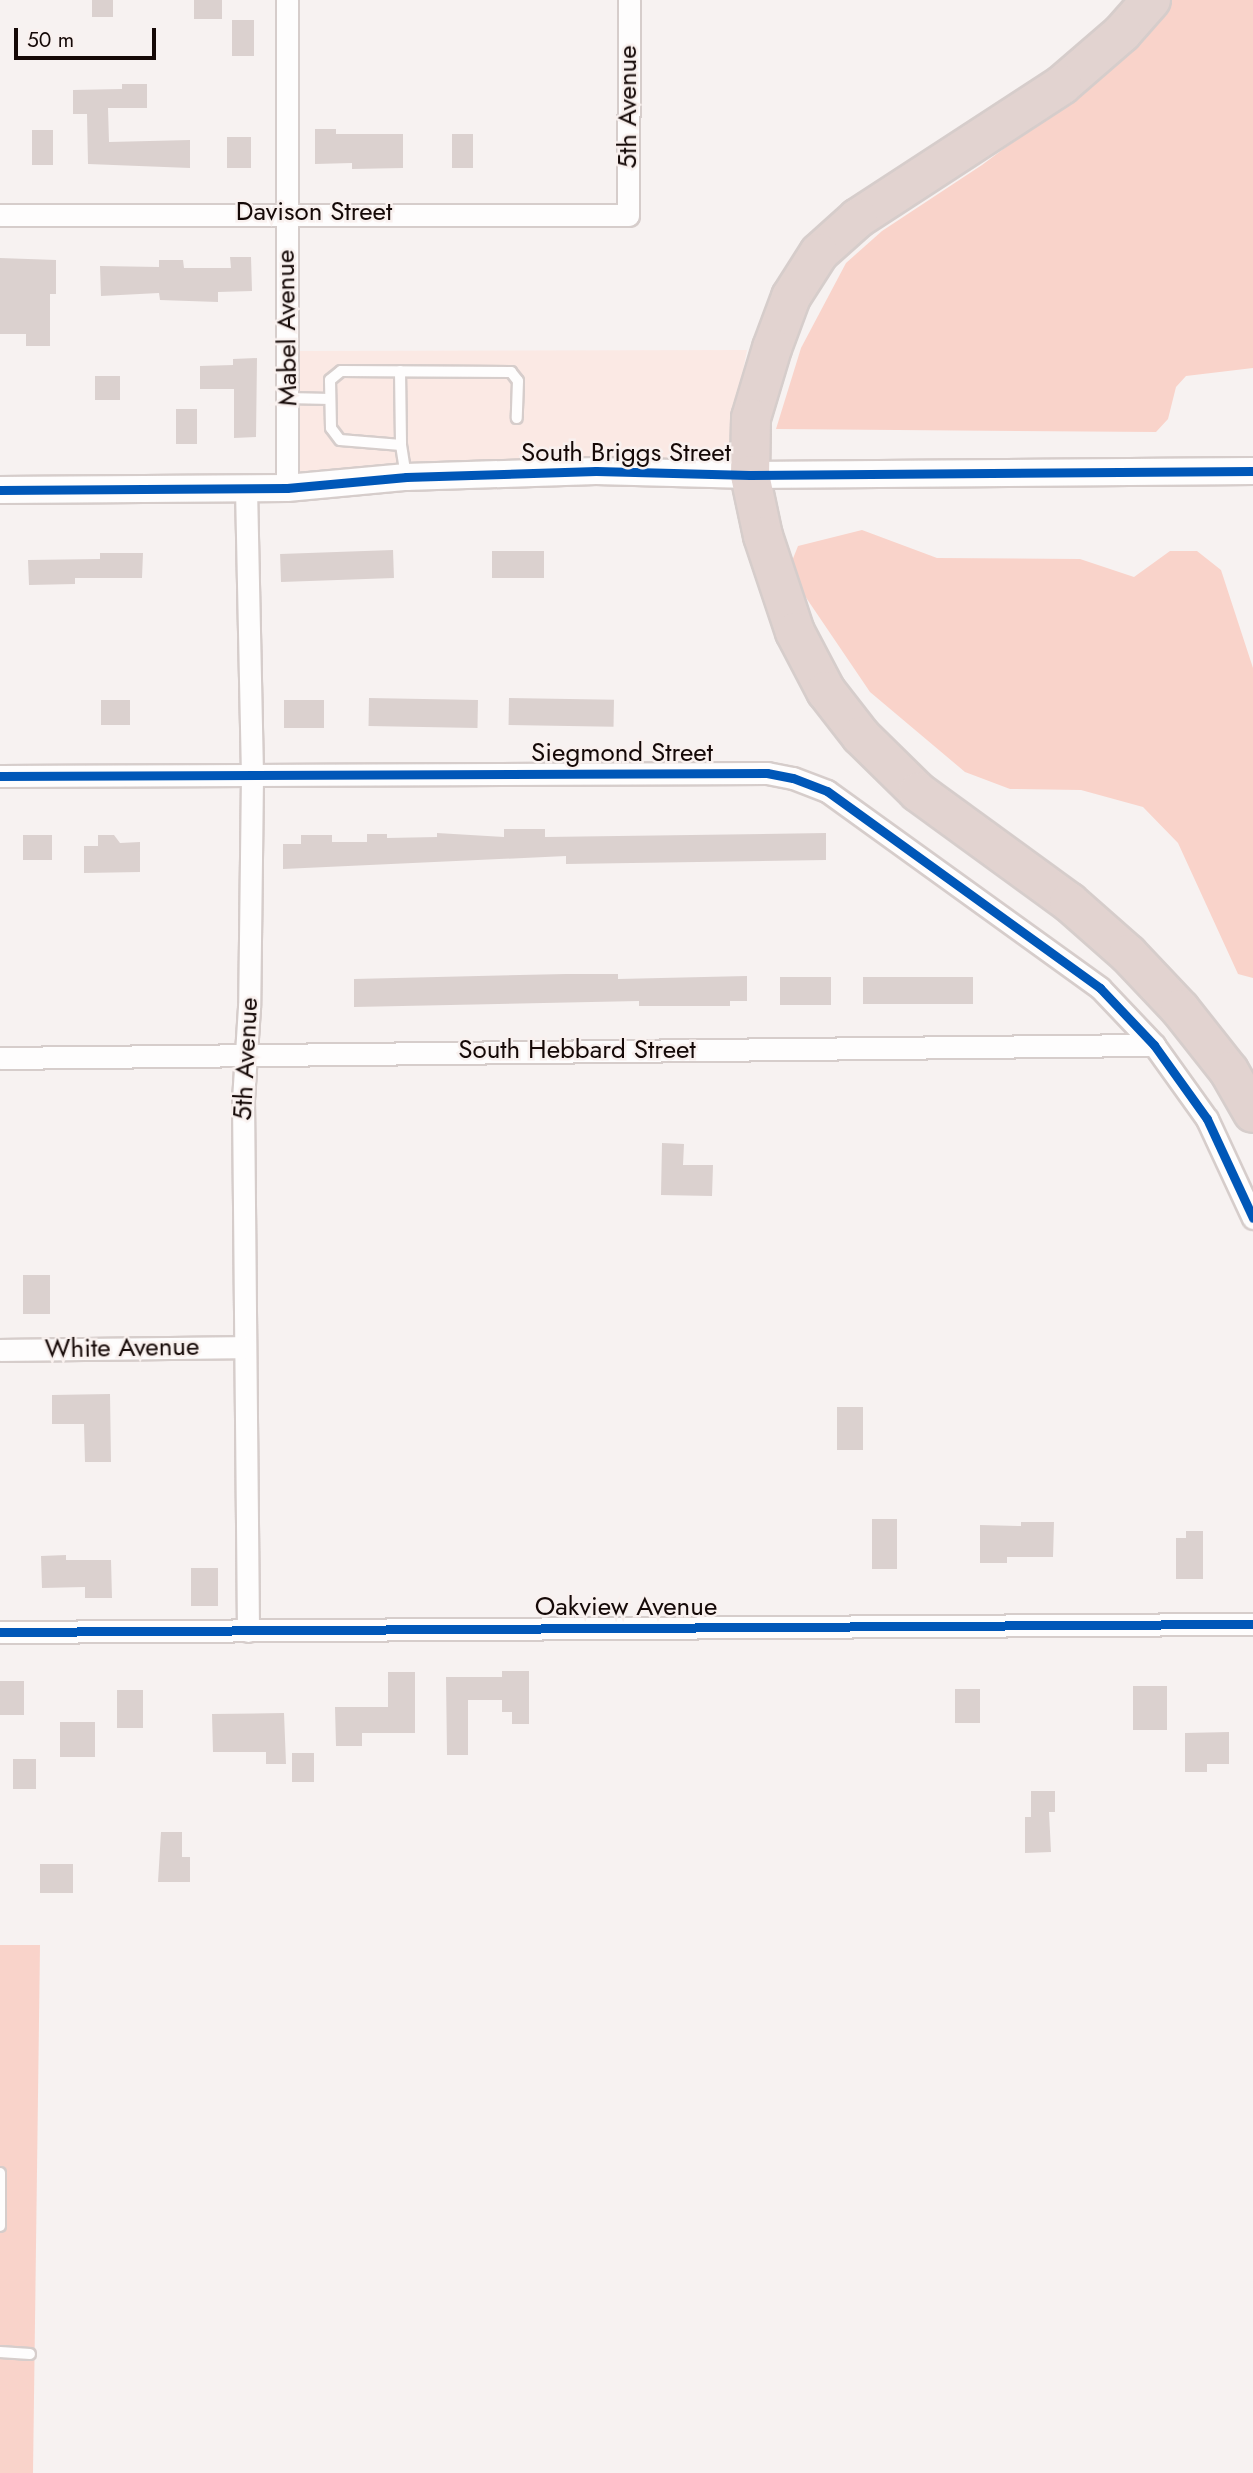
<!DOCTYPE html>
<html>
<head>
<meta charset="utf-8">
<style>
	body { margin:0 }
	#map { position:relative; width:1253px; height:2473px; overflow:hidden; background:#f7f2f1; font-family:Jost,sans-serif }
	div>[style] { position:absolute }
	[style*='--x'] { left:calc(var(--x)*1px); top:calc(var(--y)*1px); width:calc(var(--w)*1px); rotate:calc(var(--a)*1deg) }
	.built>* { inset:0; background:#fbe9e4 }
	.green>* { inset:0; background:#f9d3ca }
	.building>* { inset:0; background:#dbd1cf; transform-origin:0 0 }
	.roads { filter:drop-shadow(2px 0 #d6cdcb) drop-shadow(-2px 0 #d6cdcb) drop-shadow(0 2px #d6cdcb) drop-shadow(0 -2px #d6cdcb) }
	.service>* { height:10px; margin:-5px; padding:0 5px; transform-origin:5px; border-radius:5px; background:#fefdfd }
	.minor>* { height:21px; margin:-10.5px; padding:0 10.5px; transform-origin:10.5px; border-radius:10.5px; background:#fefdfd }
	.tertiary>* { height:26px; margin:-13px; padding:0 13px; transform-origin:13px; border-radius:13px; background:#fefdfd }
	.motorway>* { height:38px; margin:-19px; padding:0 19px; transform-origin:19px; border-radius:19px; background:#e2d3d0 }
	.cycleway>* { height:9px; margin:-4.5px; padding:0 4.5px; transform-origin:4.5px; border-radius:4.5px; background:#0057b8 }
	span { translate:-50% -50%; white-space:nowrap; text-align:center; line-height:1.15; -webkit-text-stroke:5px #f9f1ef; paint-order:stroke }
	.street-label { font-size:26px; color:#150907 }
	.scale { position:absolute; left:14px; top:28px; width:142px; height:32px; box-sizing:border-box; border:4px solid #150907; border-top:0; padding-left:9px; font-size:21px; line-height:24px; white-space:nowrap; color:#150907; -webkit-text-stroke:5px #f9f1ef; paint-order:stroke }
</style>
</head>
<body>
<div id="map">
	<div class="built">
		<div style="clip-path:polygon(747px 350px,722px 480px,407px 484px,288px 495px,282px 351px)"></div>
	</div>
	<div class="green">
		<div style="clip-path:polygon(1172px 0,1253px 0,1253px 368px,1186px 376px,1176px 387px,1168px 419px,1156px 432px,776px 429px,801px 348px,846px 263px,882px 231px,982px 165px,1115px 65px)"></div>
		<div style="clip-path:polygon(862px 530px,937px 558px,1080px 559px,1134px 577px,1170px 551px,1197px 551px,1221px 570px,1253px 668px,1253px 978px,1238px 974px,1178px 843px,1143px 807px,1081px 790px,1010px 789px,965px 772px,870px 692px,788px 571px,798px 546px)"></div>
		<div style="clip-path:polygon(0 1945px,40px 1945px,33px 2473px,0 2473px)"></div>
	</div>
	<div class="building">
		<div style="left:92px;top:0;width:21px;height:17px"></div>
		<div style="left:194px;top:0;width:28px;height:19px"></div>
		<div style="left:232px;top:20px;width:22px;height:36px"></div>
		<div style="clip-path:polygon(122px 84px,147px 84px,147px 108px,108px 108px,109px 142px,190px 140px,190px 168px,88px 164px,87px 114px,73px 114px,73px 90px,122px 89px)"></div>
		<div style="clip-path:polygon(315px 129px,336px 129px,336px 134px,403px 134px,403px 168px,352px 169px,352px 163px,315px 164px)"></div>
		<div style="left:53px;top:130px;width:35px;height:21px;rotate:90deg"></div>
		<div style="left:452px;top:134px;width:21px;height:34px"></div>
		<div style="left:227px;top:137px;width:24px;height:31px"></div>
		<div style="clip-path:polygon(230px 257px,251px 257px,252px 291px,218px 292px,218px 302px,160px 300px,159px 293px,101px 296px,100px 266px,159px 267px,159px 260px,183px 260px,184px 268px,231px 268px)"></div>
		<div style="clip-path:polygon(0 258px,56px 260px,56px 294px,50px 294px,50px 346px,26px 346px,26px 334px,0 334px)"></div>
		<div style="clip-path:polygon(257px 358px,256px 437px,234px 438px,234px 389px,200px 389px,200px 366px,233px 365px,233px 359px)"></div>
		<div style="left:95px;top:376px;width:25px;height:24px"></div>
		<div style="left:176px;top:409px;width:21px;height:35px"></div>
		<div style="left:393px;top:550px;width:28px;height:113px;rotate:88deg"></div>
		<div style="left:544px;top:551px;width:27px;height:52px;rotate:90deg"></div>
		<div style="clip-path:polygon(100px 553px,143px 553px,142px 578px,75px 578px,75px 584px,29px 585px,28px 560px,100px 559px)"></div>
		<div style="left:369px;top:698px;width:109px;height:28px;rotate:1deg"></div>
		<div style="left:509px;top:698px;width:105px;height:27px;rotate:1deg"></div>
		<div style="left:101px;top:700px;width:29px;height:25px"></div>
		<div style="left:284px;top:700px;width:40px;height:28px"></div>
		<div style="clip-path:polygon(504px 829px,545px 829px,545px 837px,826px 833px,826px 860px,566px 864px,566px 856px,283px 869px,283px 844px,301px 844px,301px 835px,332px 835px,332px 842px,367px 842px,367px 834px,387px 834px,387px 838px,437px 837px,437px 833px,504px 837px)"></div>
		<div style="left:23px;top:835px;width:29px;height:25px"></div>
		<div style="clip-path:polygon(98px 835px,114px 835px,120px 843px,140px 842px,140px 872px,84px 873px,84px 846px,98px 846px)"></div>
		<div style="clip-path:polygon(566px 974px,618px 974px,618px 979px,747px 976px,747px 1001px,730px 1001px,730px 1006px,639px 1006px,639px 1001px,354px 1007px,354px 979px)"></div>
		<div style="left:780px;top:977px;width:51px;height:28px"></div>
		<div style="left:863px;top:977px;width:110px;height:27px"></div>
		<div style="clip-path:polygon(662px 1143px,684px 1144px,683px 1165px,713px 1165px,712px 1196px,661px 1195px)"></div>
		<div style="left:23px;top:1275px;width:27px;height:39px"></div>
		<div style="clip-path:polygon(110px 1394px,111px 1462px,85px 1462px,84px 1424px,52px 1424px,52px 1395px)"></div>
		<div style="left:837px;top:1407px;width:26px;height:43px"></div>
		<div style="left:872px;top:1519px;width:25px;height:50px"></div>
		<div style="clip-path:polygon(1021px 1522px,1054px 1522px,1053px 1557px,1007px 1557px,1007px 1563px,980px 1563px,980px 1525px,1021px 1526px)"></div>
		<div style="clip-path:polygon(1186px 1531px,1203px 1531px,1203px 1579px,1176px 1579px,1176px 1538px,1186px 1538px)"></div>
		<div style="clip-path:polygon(66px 1555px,66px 1560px,111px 1560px,112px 1598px,85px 1598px,85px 1587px,42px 1588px,41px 1556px)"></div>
		<div style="left:191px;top:1568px;width:27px;height:38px"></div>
		<div style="clip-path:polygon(502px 1671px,529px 1671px,529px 1724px,512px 1724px,512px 1712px,502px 1712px,502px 1700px,468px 1700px,468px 1755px,447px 1755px,446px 1677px,502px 1677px)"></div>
		<div style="clip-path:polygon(388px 1672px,415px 1672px,415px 1733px,362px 1733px,362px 1746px,336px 1746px,335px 1707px,388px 1707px)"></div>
		<div style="left:24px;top:1681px;width:34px;height:24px;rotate:90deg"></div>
		<div style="left:1167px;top:1686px;width:44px;height:34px;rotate:90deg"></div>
		<div style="left:955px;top:1689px;width:25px;height:34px"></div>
		<div style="left:117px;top:1690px;width:26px;height:38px"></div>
		<div style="clip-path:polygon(284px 1713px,286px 1764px,266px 1764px,266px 1752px,213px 1752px,212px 1714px)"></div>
		<div style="left:60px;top:1722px;width:35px;height:35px"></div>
		<div style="clip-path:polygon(1229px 1732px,1229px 1764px,1207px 1764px,1207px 1772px,1185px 1772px,1185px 1733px)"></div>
		<div style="left:292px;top:1753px;width:22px;height:29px"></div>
		<div style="left:36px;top:1759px;width:30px;height:23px;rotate:90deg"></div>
		<div style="clip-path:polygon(1031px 1791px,1055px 1791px,1055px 1812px,1049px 1812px,1051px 1852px,1025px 1853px,1025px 1817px,1031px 1817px)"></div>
		<div style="clip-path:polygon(161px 1832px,182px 1832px,182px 1857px,190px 1857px,190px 1882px,158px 1882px)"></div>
		<div style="left:40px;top:1864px;width:33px;height:29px"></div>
	</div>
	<div class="roads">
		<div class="service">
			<div style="--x:400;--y:371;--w:74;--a:89.2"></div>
			<div style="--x:401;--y:445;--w:31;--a:81"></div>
			<div style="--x:288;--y:398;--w:42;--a:1.4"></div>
			<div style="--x:401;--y:445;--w:61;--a:-175.3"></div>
			<div style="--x:340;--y:440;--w:15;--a:-127"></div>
			<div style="--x:331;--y:428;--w:48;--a:-91.2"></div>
			<div style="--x:330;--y:380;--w:14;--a:-39"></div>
			<div style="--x:341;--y:371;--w:170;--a:0.3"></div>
			<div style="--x:511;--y:372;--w:11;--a:52"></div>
			<div style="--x:518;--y:381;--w:37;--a:92"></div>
			<div style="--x:0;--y:2173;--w:53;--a:90"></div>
			<div style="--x:0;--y:2352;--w:30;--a:4"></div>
		</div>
		<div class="minor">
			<div style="--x:0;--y:215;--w:628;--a:0"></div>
			<div style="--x:628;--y:215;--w:215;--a:-89.7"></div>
			<div style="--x:246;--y:488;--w:288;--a:88.8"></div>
			<div style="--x:252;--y:776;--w:231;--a:90.7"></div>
			<div style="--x:249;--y:1007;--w:92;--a:93.7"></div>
			<div style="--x:243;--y:1099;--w:532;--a:89.46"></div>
			<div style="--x:287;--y:488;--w:488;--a:-90"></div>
			<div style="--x:0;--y:776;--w:767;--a:-0.22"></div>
			<div style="--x:767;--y:773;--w:26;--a:11"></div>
			<div style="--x:793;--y:778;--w:36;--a:21"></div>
			<div style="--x:827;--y:791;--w:337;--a:35.8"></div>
			<div style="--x:1100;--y:988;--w:79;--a:46.5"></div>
			<div style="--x:1154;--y:1045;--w:91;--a:54.4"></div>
			<div style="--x:1207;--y:1119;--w:109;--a:65.1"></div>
			<div style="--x:0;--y:1058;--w:1154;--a:-0.65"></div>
			<div style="--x:0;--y:1350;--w:245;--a:-0.7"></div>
			<div style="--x:0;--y:1632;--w:1253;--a:-0.37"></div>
		</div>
		<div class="tertiary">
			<div style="--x:0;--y:490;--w:287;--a:-0.4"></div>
			<div style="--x:287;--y:488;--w:120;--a:-5.3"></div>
			<div style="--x:406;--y:477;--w:190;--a:-1.8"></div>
			<div style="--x:596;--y:471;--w:154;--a:1.5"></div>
			<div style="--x:750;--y:475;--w:503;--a:-0.46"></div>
		</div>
		<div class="motorway">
			<div style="--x:1151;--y:0;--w:44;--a:131.3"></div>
			<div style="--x:1122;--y:33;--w:79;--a:139.1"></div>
			<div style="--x:1062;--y:85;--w:244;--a:146.9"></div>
			<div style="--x:858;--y:218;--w:52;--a:138.1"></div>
			<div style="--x:819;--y:253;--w:52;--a:122.5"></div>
			<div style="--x:791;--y:297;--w:54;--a:110.4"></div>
			<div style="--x:772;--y:348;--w:73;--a:106.7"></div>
			<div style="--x:751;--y:418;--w:57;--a:91"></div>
			<div style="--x:750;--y:475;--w:62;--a:78"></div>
			<div style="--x:763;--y:536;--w:101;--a:71.6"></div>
			<div style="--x:795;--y:632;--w:67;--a:62.3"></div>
			<div style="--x:826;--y:691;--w:57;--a:52.1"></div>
			<div style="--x:861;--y:736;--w:80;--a:44.5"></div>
			<div style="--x:918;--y:792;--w:187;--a:36.1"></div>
			<div style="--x:1069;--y:902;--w:79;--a:41.4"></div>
			<div style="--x:1128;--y:954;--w:76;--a:46.6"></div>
			<div style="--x:1180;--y:1009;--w:79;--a:51.7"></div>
			<div style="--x:1229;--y:1071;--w:48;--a:60.3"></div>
		</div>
	</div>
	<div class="cycleway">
		<div style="--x:0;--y:490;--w:287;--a:-0.4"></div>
		<div style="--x:287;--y:488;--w:120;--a:-5.3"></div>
		<div style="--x:406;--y:477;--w:190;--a:-1.8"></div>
		<div style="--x:596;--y:471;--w:154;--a:1.5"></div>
		<div style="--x:750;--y:475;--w:503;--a:-0.46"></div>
		<div style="--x:0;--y:776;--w:767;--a:-0.22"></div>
		<div style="--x:767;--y:773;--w:26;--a:11"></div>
		<div style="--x:793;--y:778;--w:36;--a:21"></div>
		<div style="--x:827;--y:791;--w:337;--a:35.8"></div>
		<div style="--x:1100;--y:988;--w:79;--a:46.5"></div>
		<div style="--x:1154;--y:1045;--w:91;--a:54.4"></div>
		<div style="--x:1207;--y:1119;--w:109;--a:65.1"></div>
		<div style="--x:0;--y:1632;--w:1253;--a:-0.37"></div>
	</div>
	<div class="street-label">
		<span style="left:628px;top:107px;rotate:-90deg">5th Avenue</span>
		<span style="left:314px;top:212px">Davison Street</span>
		<span style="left:287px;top:328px;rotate:-91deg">Mabel Avenue</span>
		<span style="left:626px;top:453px">South Briggs Street</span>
		<span style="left:622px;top:753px">Siegmond Street</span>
		<span style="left:577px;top:1050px">South Hebbard Street</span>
		<span style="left:246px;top:1059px;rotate:-87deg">5th Avenue</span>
		<span style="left:122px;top:1348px;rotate:-1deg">White Avenue</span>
		<span style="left:626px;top:1607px">Oakview Avenue</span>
	</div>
	<div class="scale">50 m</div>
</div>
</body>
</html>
